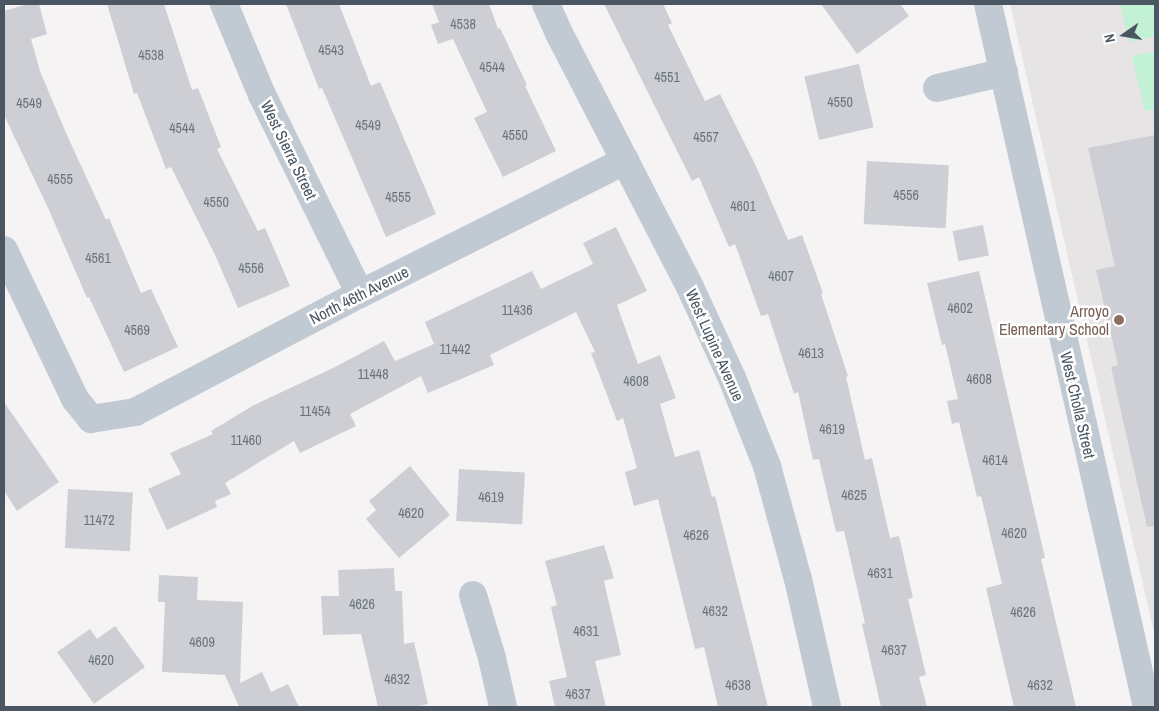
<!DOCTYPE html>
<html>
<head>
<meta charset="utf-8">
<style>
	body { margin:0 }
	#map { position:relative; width:1159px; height:711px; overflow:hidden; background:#f5f3f3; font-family:"Archivo Narrow",sans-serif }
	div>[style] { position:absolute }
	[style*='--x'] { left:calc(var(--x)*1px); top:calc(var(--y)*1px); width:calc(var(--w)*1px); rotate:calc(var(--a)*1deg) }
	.education>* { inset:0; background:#e6e4e5 }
	.green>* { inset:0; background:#c3f1d5 }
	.building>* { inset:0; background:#cdcfd5; transform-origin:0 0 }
	.minor>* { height:28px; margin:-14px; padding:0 14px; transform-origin:14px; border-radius:14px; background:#c1cad2 }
	.dots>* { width:14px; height:14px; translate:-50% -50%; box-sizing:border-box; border:2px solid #fff; border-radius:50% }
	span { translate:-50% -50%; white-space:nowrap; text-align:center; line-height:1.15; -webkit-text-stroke:5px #fff; paint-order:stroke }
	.number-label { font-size:14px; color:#6b747e }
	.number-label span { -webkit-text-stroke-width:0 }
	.street-label { font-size:16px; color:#4a5661 }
	.education-label { font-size:16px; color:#785e54 }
	.right { translate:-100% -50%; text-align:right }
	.frame { position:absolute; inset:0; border:5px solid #4a5661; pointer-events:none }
	.north { position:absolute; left:1099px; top:10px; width:50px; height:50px; -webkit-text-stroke:4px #fff; paint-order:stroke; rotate:257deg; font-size:14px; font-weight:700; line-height:20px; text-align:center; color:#4a5661 }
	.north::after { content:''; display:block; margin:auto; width:18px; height:22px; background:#4a5661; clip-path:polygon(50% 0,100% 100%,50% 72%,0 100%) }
</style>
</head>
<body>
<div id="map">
	<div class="education">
		<div style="clip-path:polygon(1010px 4px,1155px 4px,1155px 637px)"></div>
	</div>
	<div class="green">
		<div style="clip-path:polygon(1120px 4px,1155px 4px,1155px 36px,1129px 42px)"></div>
		<div style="clip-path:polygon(1155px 51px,1155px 109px,1145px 111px,1132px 56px)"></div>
	</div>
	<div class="building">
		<div style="clip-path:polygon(28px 4px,39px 4px,47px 34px,31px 39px,40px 71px,66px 133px,106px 220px,109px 218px,141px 293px,151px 289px,178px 347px,124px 372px,89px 297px,87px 298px,49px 210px,4px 115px,4px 11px)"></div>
		<div style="clip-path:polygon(107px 4px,164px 4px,192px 90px,198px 88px,221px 147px,217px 149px,258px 231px,265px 228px,290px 286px,238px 308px,216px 257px,171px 167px,166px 169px,137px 93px,134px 94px)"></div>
		<div style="clip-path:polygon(286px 4px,339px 4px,371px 86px,380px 82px,436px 214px,386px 237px,322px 88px,319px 89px)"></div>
		<div style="clip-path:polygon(432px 4px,489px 4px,498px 29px,500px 28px,527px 85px,525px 86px,556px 151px,503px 177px,474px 118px,487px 112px,453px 39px,438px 44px,431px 25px,439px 22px)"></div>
		<div style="clip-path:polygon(604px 4px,663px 4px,672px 23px,668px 25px,705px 101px,720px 94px,756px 166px,788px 240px,802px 235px,823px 293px,821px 294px,848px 376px,846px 377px,865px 460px,872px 458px,890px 538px,899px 536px,913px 598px,908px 599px,926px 675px,919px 677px,927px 707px,881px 707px,862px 624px,865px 623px,844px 531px,836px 532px,819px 459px,813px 460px,798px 392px,794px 394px,768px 314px,761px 316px,735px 244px,729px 247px,699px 177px,692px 181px)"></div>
		<div style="clip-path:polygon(821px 4px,900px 4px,909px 16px,857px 54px)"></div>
		<div style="left:859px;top:64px;width:65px;height:56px;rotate:77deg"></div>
		<div style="clip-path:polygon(1155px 135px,1155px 526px,1147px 527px,1111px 367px,1118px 365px,1096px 270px,1115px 266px,1088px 148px)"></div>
		<div style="left:867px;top:161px;width:82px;height:63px;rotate:3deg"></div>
		<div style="left:983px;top:225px;width:31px;height:31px;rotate:79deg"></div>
		<div style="clip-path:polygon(616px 227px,647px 291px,617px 305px,638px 364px,660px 355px,676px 398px,660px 404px,675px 457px,699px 450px,712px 497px,715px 496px,768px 707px,718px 707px,704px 647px,695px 649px,658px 499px,634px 506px,625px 472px,637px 468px,623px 418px,617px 421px,591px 353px,595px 352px,576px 312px,490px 355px,494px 365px,428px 393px,421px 376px,350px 414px,356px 426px,300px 453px,294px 441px,225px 483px,231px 494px,215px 501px,217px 507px,167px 530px,148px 489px,181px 474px,170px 453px,213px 434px,211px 431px,254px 405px,333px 368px,384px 341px,395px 361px,434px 344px,425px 322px,532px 271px,541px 289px,593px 264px,583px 243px)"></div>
		<div style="clip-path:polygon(979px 271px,1045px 558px,1041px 559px,1076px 707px,1014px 707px,986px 588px,1002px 584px,981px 496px,977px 497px,959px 422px,952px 424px,947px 401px,958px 399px,945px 344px,942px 345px,927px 283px)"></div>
		<div style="clip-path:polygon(4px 402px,59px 482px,17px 511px,4px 491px)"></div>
		<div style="clip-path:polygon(410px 466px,450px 515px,399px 558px,366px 519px,376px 510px,369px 501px)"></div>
		<div style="left:459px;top:469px;width:66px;height:52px;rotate:3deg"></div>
		<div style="left:68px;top:489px;width:65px;height:59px;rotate:3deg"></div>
		<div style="clip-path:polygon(604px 545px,614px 578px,604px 581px,621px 655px,595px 661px,606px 707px,555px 707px,549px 681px,567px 677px,551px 607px,557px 605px,545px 561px)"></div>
		<div style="clip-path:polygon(394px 568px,395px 591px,402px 591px,404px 644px,414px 642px,428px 704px,415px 707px,378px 707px,361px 634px,323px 635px,321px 596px,339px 596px,338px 570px)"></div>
		<div style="clip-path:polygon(159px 575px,198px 577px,197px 600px,243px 602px,240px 683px,262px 672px,271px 692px,288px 684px,299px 707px,239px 707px,225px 675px,162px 672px,165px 602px,158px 602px)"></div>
		<div style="clip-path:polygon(115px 626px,145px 667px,94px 704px,57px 652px,90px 629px,97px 639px)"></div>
	</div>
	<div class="minor">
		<div style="--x:224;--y:4;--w:99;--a:67.3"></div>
		<div style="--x:262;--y:95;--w:222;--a:63.8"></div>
		<div style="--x:546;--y:4;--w:36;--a:66"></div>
		<div style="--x:561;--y:37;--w:281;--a:62.7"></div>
		<div style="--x:690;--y:287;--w:100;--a:65.2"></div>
		<div style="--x:732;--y:378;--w:95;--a:68.3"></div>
		<div style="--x:767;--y:466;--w:117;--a:74.7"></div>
		<div style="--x:798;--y:579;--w:131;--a:77.2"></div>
		<div style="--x:988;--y:4;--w:721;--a:77.26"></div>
		<div style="--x:937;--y:88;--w:69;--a:-13.4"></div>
		<div style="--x:4;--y:250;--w:165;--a:64.5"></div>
		<div style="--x:75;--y:399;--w:26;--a:51"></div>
		<div style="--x:91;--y:419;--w:45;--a:-9"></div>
		<div style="--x:135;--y:412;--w:254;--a:-27.7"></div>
		<div style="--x:360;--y:294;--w:297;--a:-26.7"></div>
		<div style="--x:473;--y:595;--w:66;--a:73.2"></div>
		<div style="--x:492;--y:658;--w:50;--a:77.3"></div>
	</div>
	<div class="dots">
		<div style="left:1119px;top:320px;background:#8d6e63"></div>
	</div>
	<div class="number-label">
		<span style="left:463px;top:24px">4538</span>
		<span style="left:331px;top:50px">4543</span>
		<span style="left:151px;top:55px">4538</span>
		<span style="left:492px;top:67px">4544</span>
		<span style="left:667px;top:77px">4551</span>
		<span style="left:840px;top:102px">4550</span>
		<span style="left:29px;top:103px">4549</span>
		<span style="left:368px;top:125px">4549</span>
		<span style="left:182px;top:128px">4544</span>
		<span style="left:515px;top:135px">4550</span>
		<span style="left:706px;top:137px">4557</span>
		<span style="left:60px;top:179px">4555</span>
		<span style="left:906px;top:195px">4556</span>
		<span style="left:398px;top:197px">4555</span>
		<span style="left:216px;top:202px">4550</span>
		<span style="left:743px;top:206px">4601</span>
		<span style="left:98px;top:258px">4561</span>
		<span style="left:251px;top:268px">4556</span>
		<span style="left:781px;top:276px">4607</span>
		<span style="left:960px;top:308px">4602</span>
		<span style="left:517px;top:310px">11436</span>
		<span style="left:137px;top:330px">4569</span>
		<span style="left:455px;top:349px">11442</span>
		<span style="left:811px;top:353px">4613</span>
		<span style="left:373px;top:374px">11448</span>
		<span style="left:979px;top:379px">4608</span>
		<span style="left:636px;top:381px">4608</span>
		<span style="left:315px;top:411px">11454</span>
		<span style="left:832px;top:429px">4619</span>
		<span style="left:246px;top:440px">11460</span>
		<span style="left:995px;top:460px">4614</span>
		<span style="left:854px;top:495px">4625</span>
		<span style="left:491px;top:497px">4619</span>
		<span style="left:411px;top:513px">4620</span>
		<span style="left:99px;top:520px">11472</span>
		<span style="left:1014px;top:533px">4620</span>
		<span style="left:696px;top:535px">4626</span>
		<span style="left:880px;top:573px">4631</span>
		<span style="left:362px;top:604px">4626</span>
		<span style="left:715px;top:611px">4632</span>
		<span style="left:1023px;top:612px">4626</span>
		<span style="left:586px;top:631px">4631</span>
		<span style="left:202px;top:642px">4609</span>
		<span style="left:894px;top:650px">4637</span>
		<span style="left:101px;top:660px">4620</span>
		<span style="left:397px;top:679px">4632</span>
		<span style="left:738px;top:685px">4638</span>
		<span style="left:1040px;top:685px">4632</span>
		<span style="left:578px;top:694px">4637</span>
	</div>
	<div class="street-label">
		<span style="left:289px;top:150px;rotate:64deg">West Sierra Street</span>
		<span style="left:359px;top:295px;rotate:-27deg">North 46th Avenue</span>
		<span style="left:715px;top:345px;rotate:66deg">West Lupine Avenue</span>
		<span style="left:1078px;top:405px;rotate:77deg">West Cholla Street</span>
	</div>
	<div class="education-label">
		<span class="right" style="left:1109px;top:320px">Arroyo<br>Elementary School</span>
	</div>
	<div class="frame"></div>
	<div class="north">N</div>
</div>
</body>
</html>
